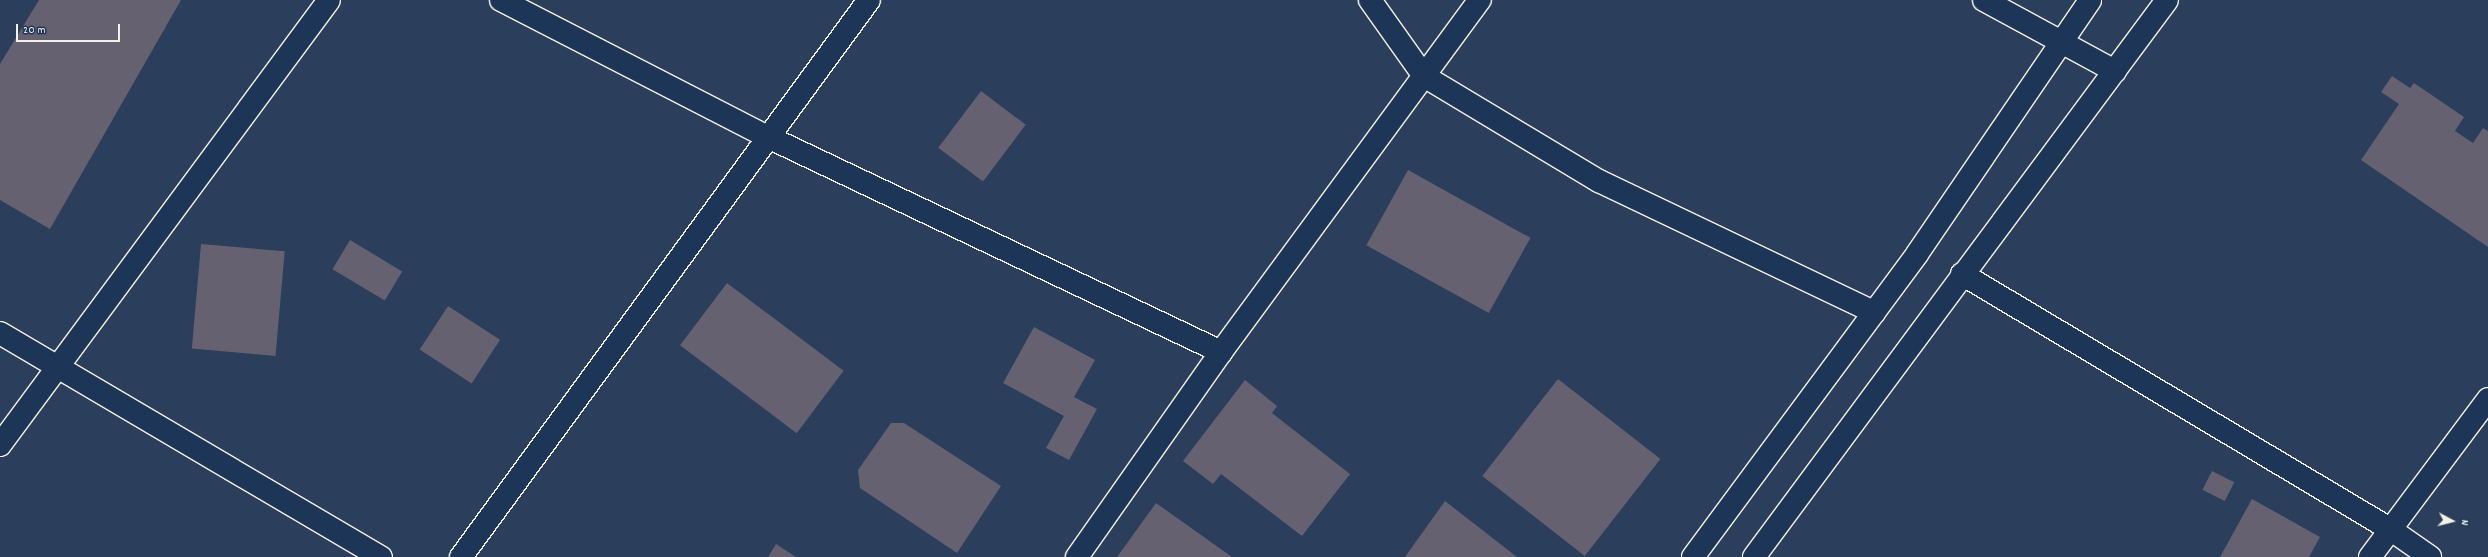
<!DOCTYPE html>
<html>
<head>
<meta charset="utf-8">
<style>
	body { margin:0 }
	#map { position:relative; width:2488px; height:557px; overflow:hidden; background:#2b3e5c; font-family:Dekko,sans-serif }
	div>[style] { position:absolute }
	[style*='--x'] { left:calc(var(--x)*1px); top:calc(var(--y)*1px); width:calc(var(--w)*1px); rotate:calc(var(--a)*1deg) }
	.building>* { inset:0; background:#656171; transform-origin:0 0 }
	.roads { filter:drop-shadow(1px 0 #f4f1e8) drop-shadow(-1px 0 #f4f1e8) drop-shadow(0 1px #f4f1e8) drop-shadow(0 -1px #f4f1e8) }
	.minor>* { height:22px; margin:-11px; padding:0 11px; transform-origin:11px; border-radius:11px; background:#1d3557 }
	span { translate:-50% -50%; white-space:nowrap; text-align:center; line-height:1.15; -webkit-text-stroke:4px #1d3557; paint-order:stroke }
	.north { position:absolute; left:2432px; top:501px; width:40px; height:40px; -webkit-text-stroke:3px #1d3557; paint-order:stroke; rotate:97deg; font-size:11px; font-weight:700; line-height:16px; text-align:center; color:#f4f1e8 }
	.north::after { content:''; display:block; margin:auto; width:14px; height:18px; background:#f4f1e8; clip-path:polygon(50% 0,100% 100%,50% 72%,0 100%) }
	.scale { position:absolute; left:16px; top:24px; width:104px; height:18px; box-sizing:border-box; border:2px solid #f4f1e8; border-top:0; padding-left:5px; font-size:12px; line-height:14px; white-space:nowrap; color:#f4f1e8; -webkit-text-stroke:3px #1d3557; paint-order:stroke }
</style>
</head>
<body>
<div id="map">
	<div class="building">
		<div style="clip-path:polygon(39px 0,181px 0,50px 229px,0 200px,0 64px)"></div>
		<div style="clip-path:polygon(2392px 76px,2410px 88px,2414px 83px,2464px 117px,2455px 131px,2473px 143px,2483px 128px,2488px 131px,2488px 247px,2361px 160px,2399px 104px,2381px 92px)"></div>
		<div style="left:981px;top:91px;width:56px;height:71px;rotate:37deg"></div>
		<div style="left:1408px;top:170px;width:140px;height:86px;rotate:29deg"></div>
		<div style="left:350px;top:240px;width:61px;height:34px;rotate:31deg"></div>
		<div style="left:201px;top:244px;width:84px;height:105px;rotate:5deg"></div>
		<div style="left:727px;top:283px;width:146px;height:78px;rotate:37deg"></div>
		<div style="left:448px;top:306px;width:62px;height:52px;rotate:33deg"></div>
		<div style="clip-path:polygon(1034px 327px,1095px 360px,1074px 397px,1097px 409px,1069px 460px,1046px 448px,1064px 416px,1003px 383px)"></div>
		<div style="left:1558px;top:379px;width:130px;height:123px;rotate:38deg"></div>
		<div style="clip-path:polygon(1245px 380px,1277px 406px,1272px 413px,1350px 474px,1302px 536px,1221px 474px,1213px 484px,1183px 461px)"></div>
		<div style="clip-path:polygon(891px 423px,904px 423px,1001px 486px,957px 553px,860px 488px,858px 470px)"></div>
		<div style="left:2212px;top:471px;width:25px;height:21px;rotate:27deg"></div>
		<div style="clip-path:polygon(2252px 499px,2320px 537px,2309px 557px,2220px 557px)"></div>
		<div style="clip-path:polygon(1445px 501px,1517px 557px,1405px 557px)"></div>
		<div style="clip-path:polygon(1156px 503px,1232px 557px,1117px 557px)"></div>
		<div style="clip-path:polygon(776px 544px,796px 557px,768px 557px)"></div>
	</div>
	<div class="roads">
		<div class="minor">
			<div style="--x:501;--y:0;--w:298;--a:27.2"></div>
			<div style="--x:766;--y:136;--w:504;--a:25.39"></div>
			<div style="--x:1370;--y:0;--w:93;--a:54.6"></div>
			<div style="--x:1424;--y:76;--w:204;--a:31"></div>
			<div style="--x:1599;--y:181;--w:305;--a:25.5"></div>
			<div style="--x:1984;--y:0;--w:149;--a:28.5"></div>
			<div style="--x:1962;--y:274;--w:498;--a:30.8"></div>
			<div style="--x:2390;--y:529;--w:49;--a:35"></div>
			<div style="--x:0;--y:333;--w:442;--a:30.5"></div>
			<div style="--x:0;--y:445;--w:553;--a:-53.52"></div>
			<div style="--x:461;--y:557;--w:690;--a:-53.78"></div>
			<div style="--x:1077;--y:557;--w:251;--a:-54.9"></div>
			<div style="--x:1221;--y:352;--w:437;--a:-53.7"></div>
			<div style="--x:1693;--y:557;--w:377;--a:-53.5"></div>
			<div style="--x:1917;--y:254;--w:307;--a:-55.7"></div>
			<div style="--x:1754;--y:557;--w:693;--a:-53.44"></div>
			<div style="--x:2370;--y:557;--w:197;--a:-53.2"></div>
		</div>
	</div>
	<div class="north">N</div>
	<div class="scale">20 m</div>
</div>
</body>
</html>
